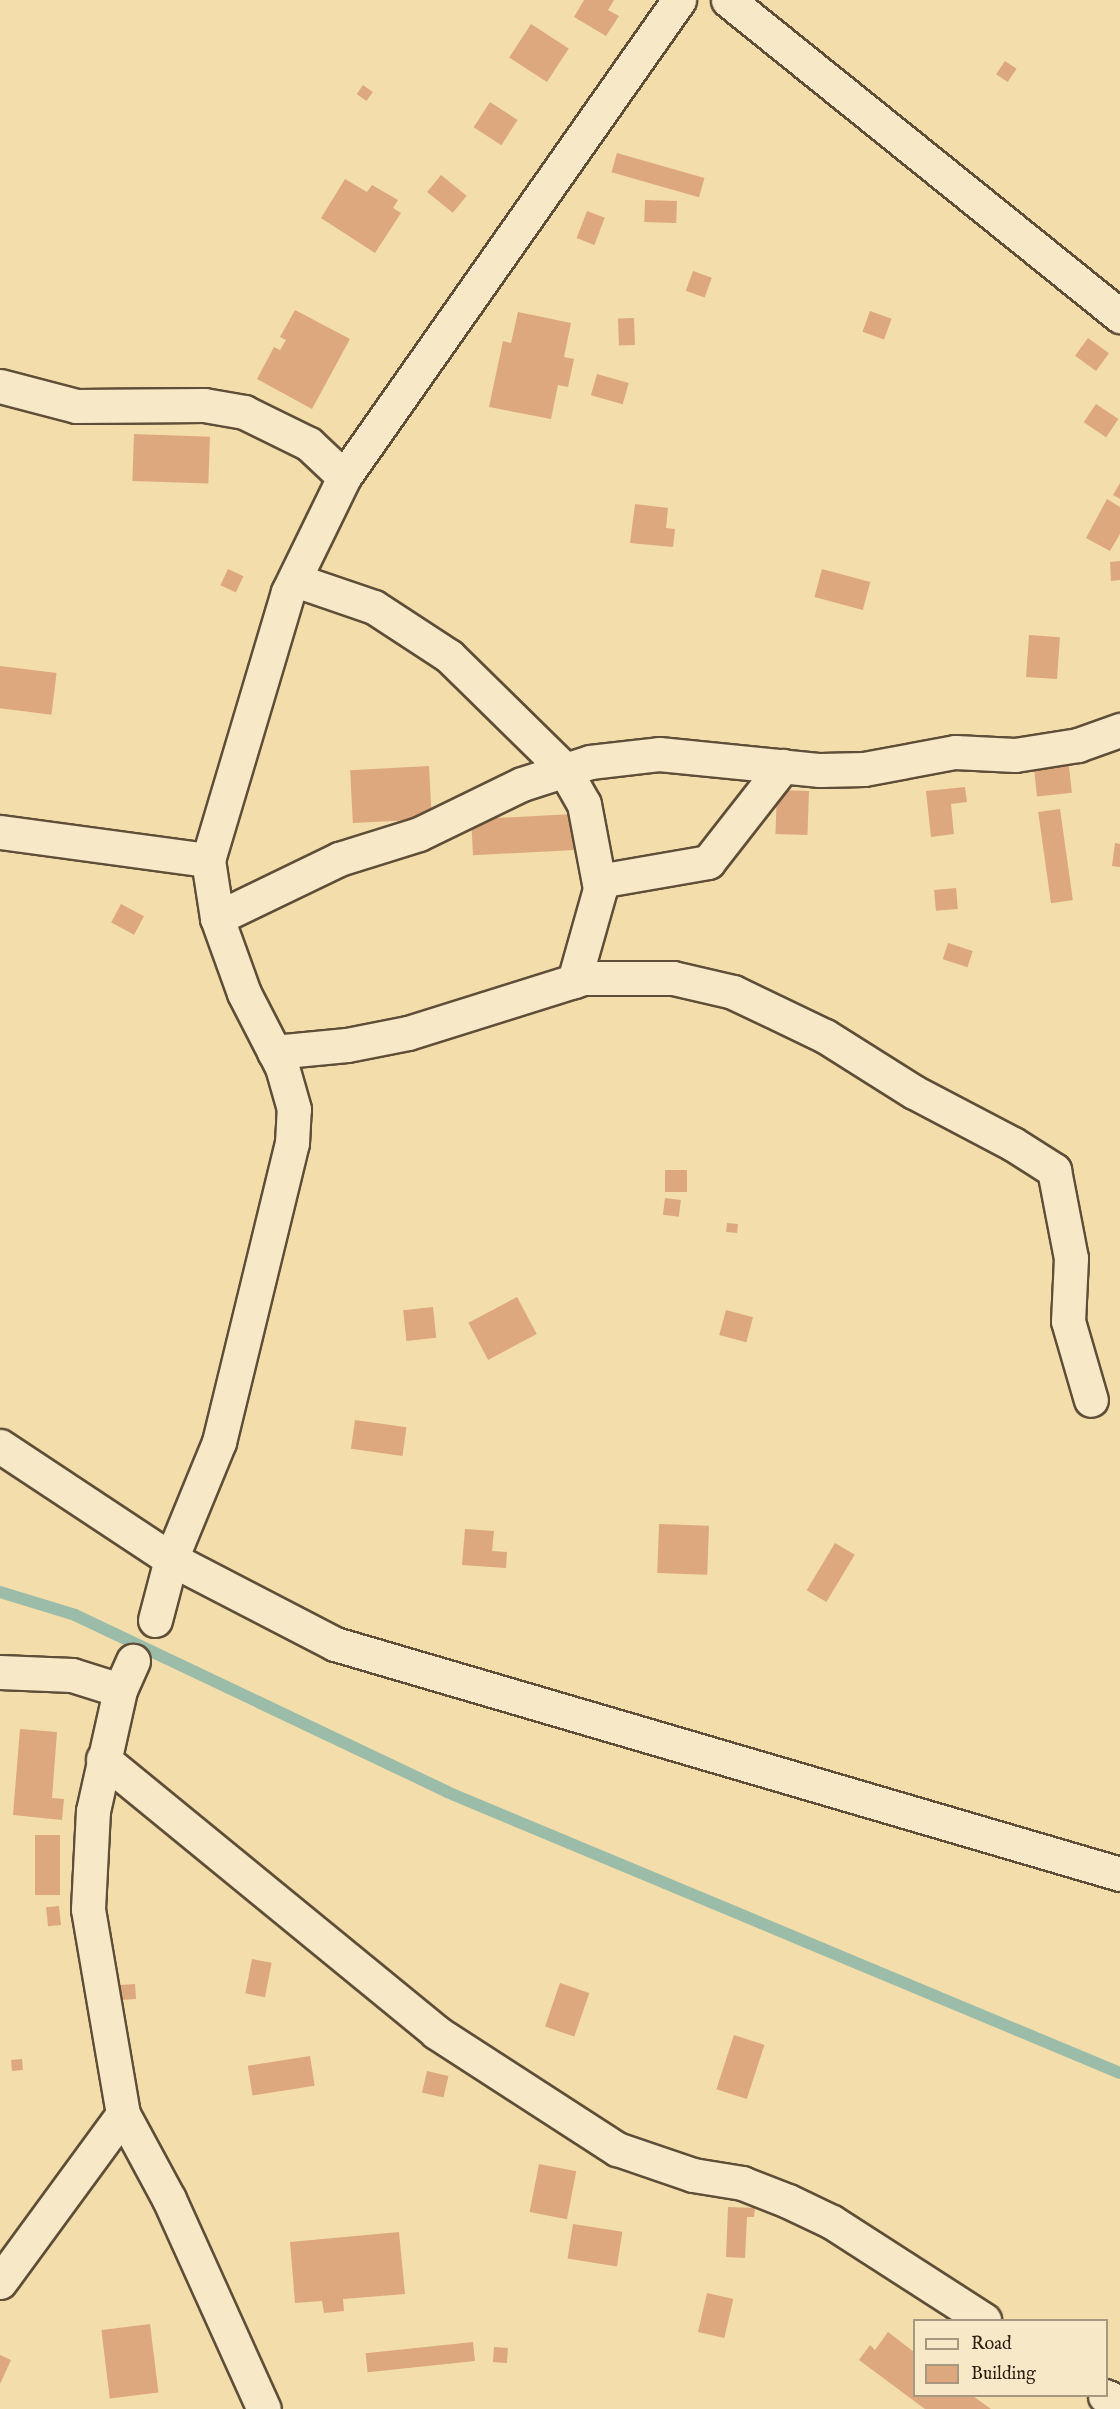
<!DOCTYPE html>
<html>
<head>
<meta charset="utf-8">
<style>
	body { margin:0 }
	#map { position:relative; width:1120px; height:2409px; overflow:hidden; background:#f2ddab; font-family:"IM FELL English",serif }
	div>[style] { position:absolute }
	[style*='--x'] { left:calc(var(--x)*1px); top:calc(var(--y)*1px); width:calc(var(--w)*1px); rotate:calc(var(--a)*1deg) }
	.stream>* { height:12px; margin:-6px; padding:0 6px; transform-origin:6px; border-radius:6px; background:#9bbca9 }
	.building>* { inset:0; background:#dea87e; transform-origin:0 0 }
	.roads { filter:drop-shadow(2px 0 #5f4e38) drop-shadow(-2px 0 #5f4e38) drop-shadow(0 2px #5f4e38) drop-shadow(0 -2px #5f4e38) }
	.street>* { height:33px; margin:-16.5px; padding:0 16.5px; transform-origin:16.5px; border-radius:16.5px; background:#f7e9c8 }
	span { translate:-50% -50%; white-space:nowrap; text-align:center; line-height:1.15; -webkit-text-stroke:4.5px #f7e9c8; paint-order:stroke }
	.legend { position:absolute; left:913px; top:2319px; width:195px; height:78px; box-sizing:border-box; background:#f7e9c8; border:2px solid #a7987f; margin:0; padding:8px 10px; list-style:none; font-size:18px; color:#2e1e12 }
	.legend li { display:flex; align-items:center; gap:12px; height:30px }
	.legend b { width:30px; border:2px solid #a7987f }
</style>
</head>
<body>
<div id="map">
	<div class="stream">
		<div style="--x:0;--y:1592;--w:78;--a:17"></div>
		<div style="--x:75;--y:1615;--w:412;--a:25.4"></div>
		<div style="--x:447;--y:1792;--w:729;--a:22.66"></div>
	</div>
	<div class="building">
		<div style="clip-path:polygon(584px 0,614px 0,608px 10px,619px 16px,606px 36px,574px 17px)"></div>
		<div style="left:531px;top:24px;width:45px;height:40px;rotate:33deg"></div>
		<div style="left:1005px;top:61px;width:14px;height:16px;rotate:34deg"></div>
		<div style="left:363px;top:85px;width:12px;height:11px;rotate:35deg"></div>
		<div style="left:490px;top:102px;width:33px;height:30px;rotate:33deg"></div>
		<div style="left:617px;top:153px;width:91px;height:20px;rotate:16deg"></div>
		<div style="left:441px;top:175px;width:33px;height:22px;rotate:39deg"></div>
		<div style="clip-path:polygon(345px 179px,367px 192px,372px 185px,398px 200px,393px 208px,401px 213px,375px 253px,321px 218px)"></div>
		<div style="left:645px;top:200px;width:32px;height:22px;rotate:2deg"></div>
		<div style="left:587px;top:211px;width:19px;height:29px;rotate:21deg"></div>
		<div style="left:693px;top:271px;width:20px;height:21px;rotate:20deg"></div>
		<div style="clip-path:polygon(295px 310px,350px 339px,312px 409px,257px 379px,274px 347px,280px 350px,286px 340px,280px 337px)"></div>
		<div style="left:870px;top:311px;width:23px;height:22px;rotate:20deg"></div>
		<div style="clip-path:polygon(518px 312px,571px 323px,564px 357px,574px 359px,568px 387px,558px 385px,551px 419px,489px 407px,503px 341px,511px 343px)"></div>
		<div style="left:634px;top:318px;width:27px;height:16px;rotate:88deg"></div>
		<div style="left:1088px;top:338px;width:26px;height:22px;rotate:36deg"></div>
		<div style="left:597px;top:374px;width:33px;height:22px;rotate:16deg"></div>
		<div style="left:1096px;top:404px;width:27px;height:22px;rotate:34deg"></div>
		<div style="left:134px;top:434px;width:76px;height:47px;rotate:2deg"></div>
		<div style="clip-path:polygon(1120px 483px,1120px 499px,1113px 495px)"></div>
		<div style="clip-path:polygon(1107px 499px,1120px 507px,1120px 534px,1110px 551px,1086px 538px)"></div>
		<div style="clip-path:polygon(635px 504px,668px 508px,666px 528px,675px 529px,673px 547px,630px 543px)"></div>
		<div style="clip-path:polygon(1120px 561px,1120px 580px,1111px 581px,1110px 562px)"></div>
		<div style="left:228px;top:569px;width:17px;height:18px;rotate:25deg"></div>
		<div style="left:822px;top:569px;width:50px;height:29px;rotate:15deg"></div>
		<div style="left:1029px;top:635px;width:31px;height:42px;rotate:4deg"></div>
		<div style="left:0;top:666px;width:57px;height:42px;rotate:7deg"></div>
		<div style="left:429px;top:766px;width:53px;height:79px;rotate:87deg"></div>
		<div style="left:1069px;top:766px;width:27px;height:35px;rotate:84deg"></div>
		<div style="clip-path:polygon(965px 787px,967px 802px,951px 804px,954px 834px,931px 837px,926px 791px)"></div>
		<div style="left:777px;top:790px;width:32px;height:44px;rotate:2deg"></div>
		<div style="left:1060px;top:809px;width:92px;height:22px;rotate:82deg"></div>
		<div style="left:573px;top:814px;width:36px;height:102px;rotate:87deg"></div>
		<div style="clip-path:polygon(1115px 843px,1120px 844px,1120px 867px,1112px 866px)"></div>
		<div style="left:956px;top:888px;width:21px;height:22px;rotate:85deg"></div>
		<div style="left:121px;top:904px;width:26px;height:21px;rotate:28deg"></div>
		<div style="left:948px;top:943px;width:26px;height:17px;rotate:18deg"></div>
		<div style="left:687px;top:1170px;width:22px;height:22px;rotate:90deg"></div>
		<div style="left:665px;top:1198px;width:16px;height:17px;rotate:7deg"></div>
		<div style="left:727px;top:1223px;width:11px;height:9px;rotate:5deg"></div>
		<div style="left:517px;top:1297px;width:42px;height:55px;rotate:62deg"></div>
		<div style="left:433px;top:1307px;width:31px;height:30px;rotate:84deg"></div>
		<div style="left:726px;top:1310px;width:28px;height:26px;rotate:15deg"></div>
		<div style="left:355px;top:1420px;width:52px;height:29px;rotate:8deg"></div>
		<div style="left:659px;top:1524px;width:50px;height:49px;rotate:2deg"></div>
		<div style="clip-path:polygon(465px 1529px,494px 1531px,492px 1551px,507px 1552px,506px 1568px,462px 1565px)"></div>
		<div style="left:835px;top:1543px;width:23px;height:55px;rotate:31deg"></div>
		<div style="clip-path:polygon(20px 1729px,57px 1732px,52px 1798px,64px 1799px,62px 1820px,13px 1815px)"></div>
		<div style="left:35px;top:1835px;width:25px;height:60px"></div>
		<div style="left:59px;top:1906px;width:19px;height:13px;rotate:84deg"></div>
		<div style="left:252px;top:1959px;width:20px;height:35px;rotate:11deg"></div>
		<div style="left:560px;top:1983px;width:31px;height:46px;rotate:19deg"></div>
		<div style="left:135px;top:1984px;width:15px;height:15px;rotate:86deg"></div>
		<div style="left:734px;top:2035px;width:32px;height:57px;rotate:18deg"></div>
		<div style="left:310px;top:2056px;width:30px;height:63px;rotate:81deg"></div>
		<div style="left:22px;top:2059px;width:11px;height:11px;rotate:85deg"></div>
		<div style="left:427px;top:2071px;width:22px;height:22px;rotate:13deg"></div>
		<div style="left:539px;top:2164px;width:38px;height:49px;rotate:11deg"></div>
		<div style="clip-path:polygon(728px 2207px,755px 2208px,754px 2217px,747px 2217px,745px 2258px,726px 2257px)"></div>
		<div style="left:573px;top:2224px;width:50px;height:35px;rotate:9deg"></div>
		<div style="clip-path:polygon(399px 2232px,405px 2294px,343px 2299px,344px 2311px,324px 2313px,322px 2301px,295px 2303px,290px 2242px)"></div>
		<div style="left:707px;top:2293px;width:27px;height:40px;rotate:13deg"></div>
		<div style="left:150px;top:2324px;width:69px;height:49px;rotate:83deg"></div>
		<div style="clip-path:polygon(888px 2332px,914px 2352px,914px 2396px,973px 2396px,991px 2409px,925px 2409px,859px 2360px,870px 2345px,875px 2350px)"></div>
		<div style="left:473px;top:2342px;width:19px;height:108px;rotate:84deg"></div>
		<div style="left:494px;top:2347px;width:14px;height:15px;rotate:4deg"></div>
		<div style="clip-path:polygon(0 2355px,11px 2360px,0 2384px)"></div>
	</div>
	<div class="roads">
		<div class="street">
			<div style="--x:728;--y:0;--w:504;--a:38.87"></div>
			<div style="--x:0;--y:386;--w:79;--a:14.7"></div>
			<div style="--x:76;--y:406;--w:128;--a:-0.4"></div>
			<div style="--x:204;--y:405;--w:41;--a:9.9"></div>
			<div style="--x:244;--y:412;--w:72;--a:26.2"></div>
			<div style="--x:309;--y:444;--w:48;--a:43.3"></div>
			<div style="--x:295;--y:580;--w:83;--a:18.9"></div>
			<div style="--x:374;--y:607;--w:90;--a:33.2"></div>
			<div style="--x:449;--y:656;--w:161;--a:44.5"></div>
			<div style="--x:564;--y:769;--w:40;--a:60.3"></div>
			<div style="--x:584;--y:804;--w:86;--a:79.3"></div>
			<div style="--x:600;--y:889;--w:96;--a:105.8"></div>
			<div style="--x:0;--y:832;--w:210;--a:7.7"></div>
			<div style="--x:599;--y:881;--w:111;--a:-9.9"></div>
			<div style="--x:708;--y:862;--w:122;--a:-52"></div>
			<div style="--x:217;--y:918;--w:136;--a:-25.8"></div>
			<div style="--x:339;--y:859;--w:84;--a:-17.4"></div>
			<div style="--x:419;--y:834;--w:114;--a:-25.9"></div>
			<div style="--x:522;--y:784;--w:71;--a:-17.9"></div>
			<div style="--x:590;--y:762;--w:69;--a:-6.6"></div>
			<div style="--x:659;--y:754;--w:162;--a:5.7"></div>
			<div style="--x:820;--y:770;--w:44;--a:-1.3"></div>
			<div style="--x:864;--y:769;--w:93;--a:-10.6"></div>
			<div style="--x:955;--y:752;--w:60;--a:2.9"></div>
			<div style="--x:1015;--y:755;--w:64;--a:-9"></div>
			<div style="--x:1078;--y:745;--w:45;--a:-19.7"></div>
			<div style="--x:274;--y:1052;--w:73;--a:-5.5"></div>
			<div style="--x:347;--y:1045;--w:62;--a:-11.1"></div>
			<div style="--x:408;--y:1033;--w:183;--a:-17.4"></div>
			<div style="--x:583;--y:978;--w:90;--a:0"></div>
			<div style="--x:673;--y:978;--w:62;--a:13.1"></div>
			<div style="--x:733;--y:992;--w:102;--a:25.6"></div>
			<div style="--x:825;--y:1036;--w:105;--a:32.2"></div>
			<div style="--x:914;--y:1092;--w:112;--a:27.7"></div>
			<div style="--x:1013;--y:1144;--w:49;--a:32.4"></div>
			<div style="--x:1054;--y:1170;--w:90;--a:79.1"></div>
			<div style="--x:1071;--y:1258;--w:63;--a:92.7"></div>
			<div style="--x:1068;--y:1321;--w:82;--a:73.8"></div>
			<div style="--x:0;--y:1446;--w:205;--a:33.5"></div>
			<div style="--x:171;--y:1559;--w:185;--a:27.4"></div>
			<div style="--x:335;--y:1644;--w:818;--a:16.33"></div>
			<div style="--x:155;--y:1620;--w:63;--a:-75.3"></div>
			<div style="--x:171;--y:1559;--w:126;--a:-67.7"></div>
			<div style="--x:219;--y:1442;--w:308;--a:-76.3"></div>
			<div style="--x:292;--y:1143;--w:34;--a:-87"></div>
			<div style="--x:294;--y:1109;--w:44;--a:-105.9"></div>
			<div style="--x:282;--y:1067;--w:83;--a:-117.2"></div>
			<div style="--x:244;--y:993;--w:80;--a:-109.8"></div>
			<div style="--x:217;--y:918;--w:59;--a:-98.8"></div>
			<div style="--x:208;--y:860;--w:280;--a:-73.4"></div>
			<div style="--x:288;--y:592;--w:128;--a:-64"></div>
			<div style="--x:344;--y:477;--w:583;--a:-54.92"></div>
			<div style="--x:0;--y:1672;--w:72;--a:2.4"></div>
			<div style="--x:72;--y:1675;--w:50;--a:17.4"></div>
			<div style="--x:103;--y:1759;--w:431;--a:39.3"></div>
			<div style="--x:436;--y:2032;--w:216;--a:32.9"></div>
			<div style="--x:617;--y:2149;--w:80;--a:18.9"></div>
			<div style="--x:693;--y:2175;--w:50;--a:9.3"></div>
			<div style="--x:742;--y:2183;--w:49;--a:21.4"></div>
			<div style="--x:788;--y:2201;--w:49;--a:25.5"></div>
			<div style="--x:832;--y:2222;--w:181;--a:32.8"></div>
			<div style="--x:123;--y:2114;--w:97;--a:61.6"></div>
			<div style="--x:169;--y:2199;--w:230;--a:65.7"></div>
			<div style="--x:0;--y:2282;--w:208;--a:-53.8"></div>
			<div style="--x:123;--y:2114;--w:208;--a:-99.7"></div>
			<div style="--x:88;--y:1909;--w:98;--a:-87.1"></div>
			<div style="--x:93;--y:1811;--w:124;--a:-77.4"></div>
			<div style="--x:120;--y:1690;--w:32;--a:-66"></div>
			<div style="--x:1105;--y:2396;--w:17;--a:25"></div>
		</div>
	</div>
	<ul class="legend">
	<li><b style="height:8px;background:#f7e9c8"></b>Road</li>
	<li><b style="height:16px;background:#dea87e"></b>Building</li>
	</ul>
</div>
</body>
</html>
